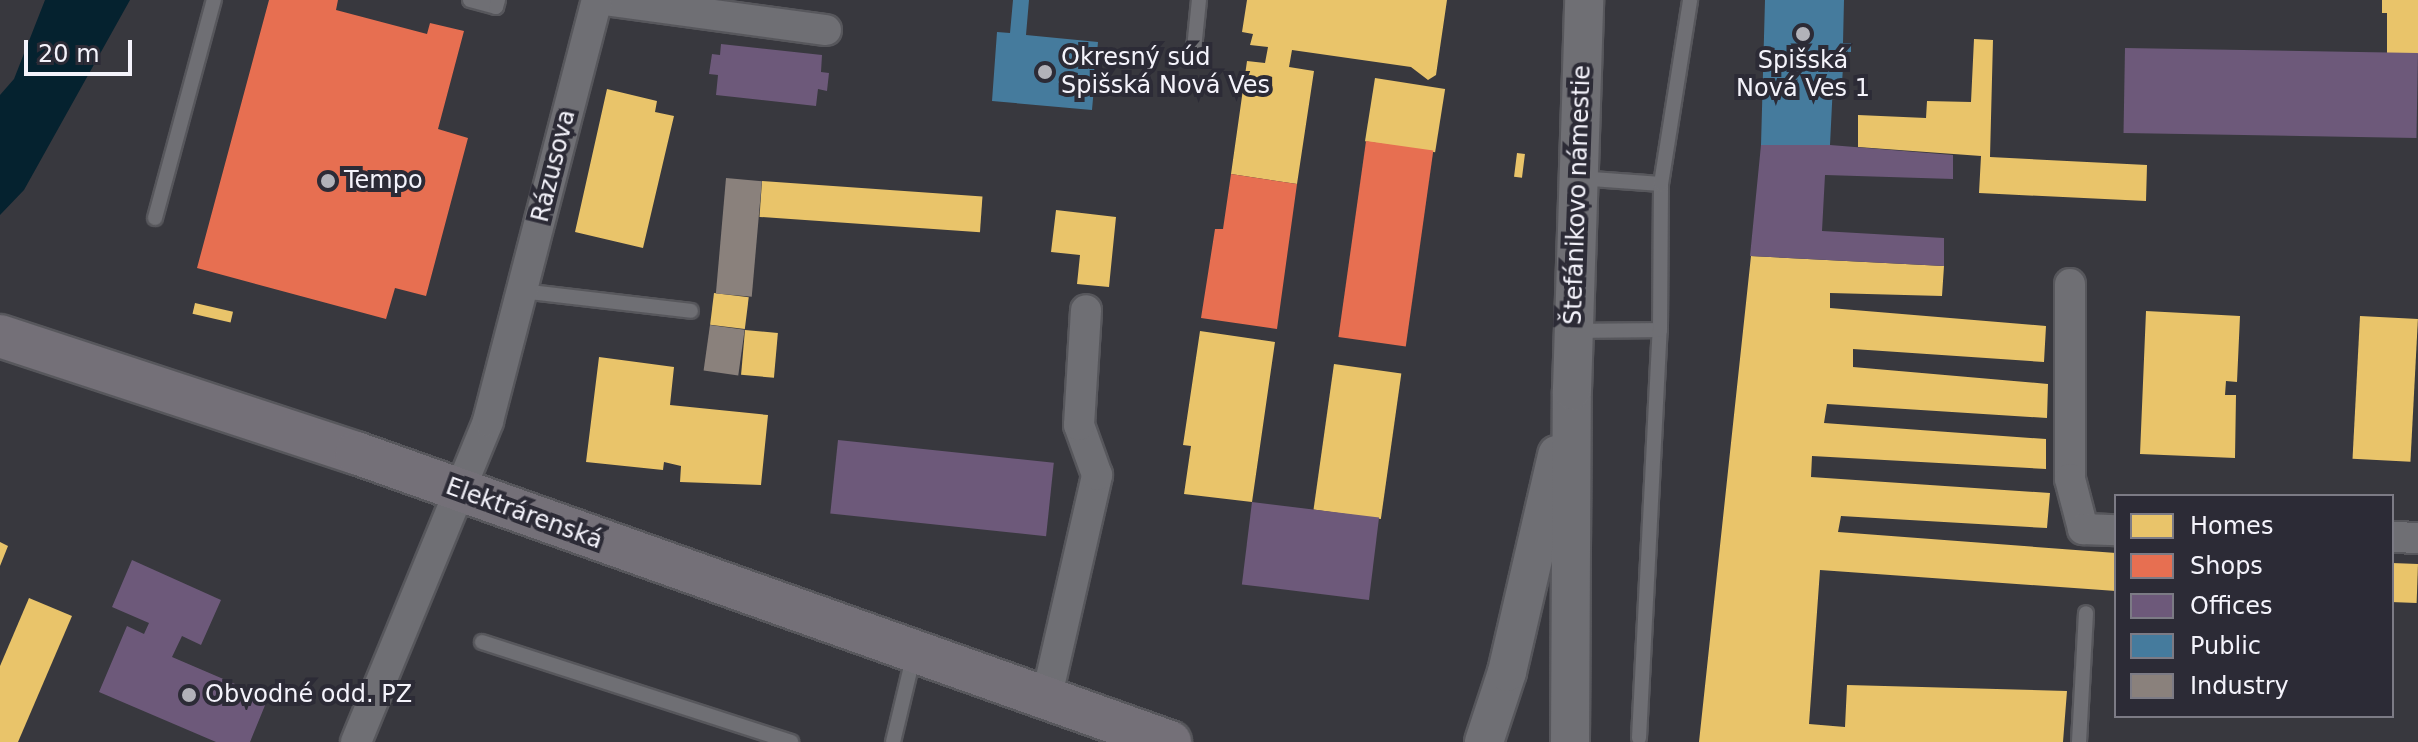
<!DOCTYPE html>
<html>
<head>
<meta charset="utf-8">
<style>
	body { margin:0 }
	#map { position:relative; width:2418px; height:742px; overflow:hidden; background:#38383e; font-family:"DejaVu Sans",sans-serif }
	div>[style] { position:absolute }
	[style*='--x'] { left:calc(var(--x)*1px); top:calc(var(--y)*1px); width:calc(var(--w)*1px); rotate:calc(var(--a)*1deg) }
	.water>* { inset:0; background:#05222f }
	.homes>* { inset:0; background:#e9c46a; transform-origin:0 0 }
	.shops>* { inset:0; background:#e76f51; transform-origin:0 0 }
	.offices>* { inset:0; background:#6d597a; transform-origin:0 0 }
	.public>* { inset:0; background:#457b9d }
	.industry>* { inset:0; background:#8a817c; transform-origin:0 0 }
	.roads { filter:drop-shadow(2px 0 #57575c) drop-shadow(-2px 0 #57575c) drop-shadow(0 2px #57575c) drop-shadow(0 -2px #57575c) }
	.service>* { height:14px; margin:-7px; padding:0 7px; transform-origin:7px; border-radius:7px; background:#6f6f74 }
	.minor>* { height:30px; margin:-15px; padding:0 15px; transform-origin:15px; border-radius:15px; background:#6f6f74 }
	.tertiary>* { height:38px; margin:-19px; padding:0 19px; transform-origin:19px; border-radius:19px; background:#6f6f74 }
	.secondary>* { height:42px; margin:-21px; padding:0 21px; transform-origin:21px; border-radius:21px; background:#747078 }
	.dots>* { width:22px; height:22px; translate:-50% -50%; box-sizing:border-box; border:4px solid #2c2b36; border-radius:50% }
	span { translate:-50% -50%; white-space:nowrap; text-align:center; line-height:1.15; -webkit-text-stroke:8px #2c2b36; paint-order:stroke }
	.poi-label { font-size:24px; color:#f4f3fb }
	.left { translate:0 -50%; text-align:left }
	.street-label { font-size:24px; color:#f4f3fb }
	.legend { position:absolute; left:2114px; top:494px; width:280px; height:224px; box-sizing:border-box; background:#2c2b36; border:2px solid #7c7b85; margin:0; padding:10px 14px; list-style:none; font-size:24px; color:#f4f3fb }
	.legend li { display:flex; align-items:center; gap:16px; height:40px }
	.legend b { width:40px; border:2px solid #7c7b85 }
	.scale { position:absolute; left:24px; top:40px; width:108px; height:36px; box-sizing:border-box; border:4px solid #f4f3fb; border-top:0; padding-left:10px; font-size:24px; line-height:28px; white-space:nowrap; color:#f4f3fb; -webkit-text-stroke:6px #2c2b36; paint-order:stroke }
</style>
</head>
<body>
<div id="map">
	<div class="water">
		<div style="clip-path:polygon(45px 0,130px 0,24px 190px,0 215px,0 95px,14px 79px)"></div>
	</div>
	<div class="homes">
		<div style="clip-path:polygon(1247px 0,1447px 0,1436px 75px,1428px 80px,1411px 67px,1292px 50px,1289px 67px,1314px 71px,1297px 184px,1231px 174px,1247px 61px,1265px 63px,1268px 47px,1250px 45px,1253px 34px,1242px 32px)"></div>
		<div style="clip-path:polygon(2382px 0,2418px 0,2418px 54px,2387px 53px,2387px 13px,2382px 13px)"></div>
		<div style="clip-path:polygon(1974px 39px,1993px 40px,1990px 157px,2147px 165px,2146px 201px,1979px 193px,1981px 156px,1858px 147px,1858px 115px,1926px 118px,1927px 101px,1971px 102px)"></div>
		<div style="left:1375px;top:78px;width:71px;height:64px;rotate:9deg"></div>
		<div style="clip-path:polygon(607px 89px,657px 101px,655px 112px,674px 116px,643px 248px,575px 232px)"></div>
		<div style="left:1517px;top:153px;width:8px;height:24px;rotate:7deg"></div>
		<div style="left:762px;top:181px;width:221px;height:36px;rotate:4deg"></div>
		<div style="clip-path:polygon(1056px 210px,1116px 217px,1109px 287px,1077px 284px,1080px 255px,1051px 252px)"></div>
		<div style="clip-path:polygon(1751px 256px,1944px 266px,1942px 296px,1830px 293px,1830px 308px,2046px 326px,2044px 362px,1853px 349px,1853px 367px,2048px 384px,2047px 418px,1827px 404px,1824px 423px,2046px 439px,2046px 469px,1812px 456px,1811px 477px,2050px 493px,2047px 528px,1841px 516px,1838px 532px,2116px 553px,2116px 591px,1820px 570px,1809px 724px,1845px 727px,1847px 685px,2067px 691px,2063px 742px,1699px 742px)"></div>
		<div style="left:714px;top:293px;width:35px;height:32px;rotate:7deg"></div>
		<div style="left:195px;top:303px;width:39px;height:11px;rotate:13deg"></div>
		<div style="clip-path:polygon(2146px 311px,2240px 316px,2237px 382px,2226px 381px,2225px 395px,2236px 395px,2235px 458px,2140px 454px)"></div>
		<div style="left:2360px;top:316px;width:58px;height:143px;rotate:3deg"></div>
		<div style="left:745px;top:330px;width:33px;height:45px;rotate:5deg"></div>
		<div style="clip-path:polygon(1200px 331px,1275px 342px,1252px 502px,1184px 494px,1191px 446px,1183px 445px)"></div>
		<div style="clip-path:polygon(599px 357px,674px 367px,670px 405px,768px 415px,761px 485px,680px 482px,681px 466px,664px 462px,663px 470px,586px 462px)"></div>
		<div style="left:1334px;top:364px;width:68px;height:147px;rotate:8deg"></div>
		<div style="clip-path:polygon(0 542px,8px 546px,0 566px)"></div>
		<div style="left:2392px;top:563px;width:26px;height:39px;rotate:2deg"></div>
		<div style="clip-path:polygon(29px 598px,72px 616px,18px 742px,0 742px,0 666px)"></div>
	</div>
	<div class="shops">
		<div style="clip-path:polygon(269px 0,338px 0,336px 10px,427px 34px,430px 23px,464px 31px,438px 129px,468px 138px,426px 296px,395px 288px,386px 319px,197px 268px)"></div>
		<div style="left:1366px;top:141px;width:68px;height:198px;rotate:8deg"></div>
		<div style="clip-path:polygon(1231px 174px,1297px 184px,1277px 329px,1201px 318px,1215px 229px,1223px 229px)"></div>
	</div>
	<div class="offices">
		<div style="clip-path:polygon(721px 44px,822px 55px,821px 72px,829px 73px,827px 91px,818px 89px,816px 106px,716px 95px,718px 75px,709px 74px,712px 54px,720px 55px)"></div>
		<div style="left:2125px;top:48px;width:293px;height:85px;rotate:1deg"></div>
		<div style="clip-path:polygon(1761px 145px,1830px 145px,1953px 155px,1953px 179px,1825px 175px,1822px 231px,1944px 238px,1944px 266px,1750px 256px)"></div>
		<div style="left:838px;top:440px;width:217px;height:74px;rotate:6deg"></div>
		<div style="left:1252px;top:502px;width:128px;height:83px;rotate:7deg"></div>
		<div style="clip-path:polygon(132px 560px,221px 600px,201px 645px,182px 636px,172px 657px,268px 698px,250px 742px,216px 742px,99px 692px,127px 626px,144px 634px,149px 623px,112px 607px)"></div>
	</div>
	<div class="public">
		<div style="clip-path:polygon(1013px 0,1029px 0,1026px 35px,1098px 42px,1092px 110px,992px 101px,997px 32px,1010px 33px)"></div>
		<div style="clip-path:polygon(1765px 0,1844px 0,1843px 43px,1851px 43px,1851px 52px,1844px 52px,1842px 83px,1833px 84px,1830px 145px,1761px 145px)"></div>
	</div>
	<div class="industry">
		<div style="left:726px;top:178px;width:36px;height:116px;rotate:5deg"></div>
		<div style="left:710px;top:325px;width:35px;height:46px;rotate:8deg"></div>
	</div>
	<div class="roads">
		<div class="service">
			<div style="--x:470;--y:0;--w:27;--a:15"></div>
			<div style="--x:496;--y:7;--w:7;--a:-74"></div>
			<div style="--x:1194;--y:49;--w:49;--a:-84.2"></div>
			<div style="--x:1578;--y:178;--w:83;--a:4.1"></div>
			<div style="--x:155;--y:218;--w:226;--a:-74.9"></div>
			<div style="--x:522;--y:291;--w:170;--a:6.7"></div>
			<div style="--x:1575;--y:331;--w:85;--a:-0.7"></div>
			<div style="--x:482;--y:642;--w:325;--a:17.9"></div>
			<div style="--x:1639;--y:738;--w:409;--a:-87.1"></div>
			<div style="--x:1660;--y:330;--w:146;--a:-89.6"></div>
			<div style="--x:1661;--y:184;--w:186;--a:-81"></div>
			<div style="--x:893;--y:742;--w:90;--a:-76.6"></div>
			<div style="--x:2079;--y:742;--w:129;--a:-86.9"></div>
		</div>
		<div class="minor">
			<div style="--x:604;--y:0;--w:224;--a:7.7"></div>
			<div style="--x:2070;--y:284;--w:195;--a:90"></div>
			<div style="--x:2070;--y:479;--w:52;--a:75.4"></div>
			<div style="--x:2083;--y:529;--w:33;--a:2"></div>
			<div style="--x:2392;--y:537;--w:26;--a:2"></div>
			<div style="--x:1046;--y:700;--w:231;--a:-77.2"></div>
			<div style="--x:1097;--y:475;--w:53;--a:-109.8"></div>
			<div style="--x:1079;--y:425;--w:115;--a:-86.5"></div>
			<div style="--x:356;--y:742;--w:347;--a:-67.6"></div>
			<div style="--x:488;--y:421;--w:435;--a:-75.5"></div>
		</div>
		<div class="tertiary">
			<div style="--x:1484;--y:742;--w:74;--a:-71.8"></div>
			<div style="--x:1507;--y:672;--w:223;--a:-77"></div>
			<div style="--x:1570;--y:742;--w:352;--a:-89.7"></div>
			<div style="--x:1572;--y:390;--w:390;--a:-88.2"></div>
		</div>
		<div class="secondary">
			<div style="--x:0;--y:336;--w:375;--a:18.2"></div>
			<div style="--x:356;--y:453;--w:864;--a:19.55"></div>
		</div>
	</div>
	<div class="dots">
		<div style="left:1803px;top:34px;background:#b2b2b9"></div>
		<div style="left:1045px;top:72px;background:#b2b2b9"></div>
		<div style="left:328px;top:181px;background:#b2b2b9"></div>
		<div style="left:189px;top:695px;background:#b2b2b9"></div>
	</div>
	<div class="poi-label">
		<span class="left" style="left:1061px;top:72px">Okresný súd<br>Spišská Nová Ves</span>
		<span style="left:1803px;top:75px">Spišská<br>Nová Ves 1</span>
		<span class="left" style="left:344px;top:181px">Tempo</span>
		<span class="left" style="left:205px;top:695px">Obvodné odd. PZ</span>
	</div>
	<div class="street-label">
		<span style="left:554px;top:166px;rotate:-76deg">Rázusova</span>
		<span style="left:1578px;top:195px;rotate:-88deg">Štefánikovo námestie</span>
		<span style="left:524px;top:514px;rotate:20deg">Elektrárenská</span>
	</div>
	<ul class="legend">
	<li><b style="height:22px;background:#e9c46a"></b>Homes</li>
	<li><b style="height:22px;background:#e76f51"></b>Shops</li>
	<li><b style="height:22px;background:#6d597a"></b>Offices</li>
	<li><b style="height:22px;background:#457b9d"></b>Public</li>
	<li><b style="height:22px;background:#8a817c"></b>Industry</li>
	</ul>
	<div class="scale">20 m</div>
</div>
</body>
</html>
